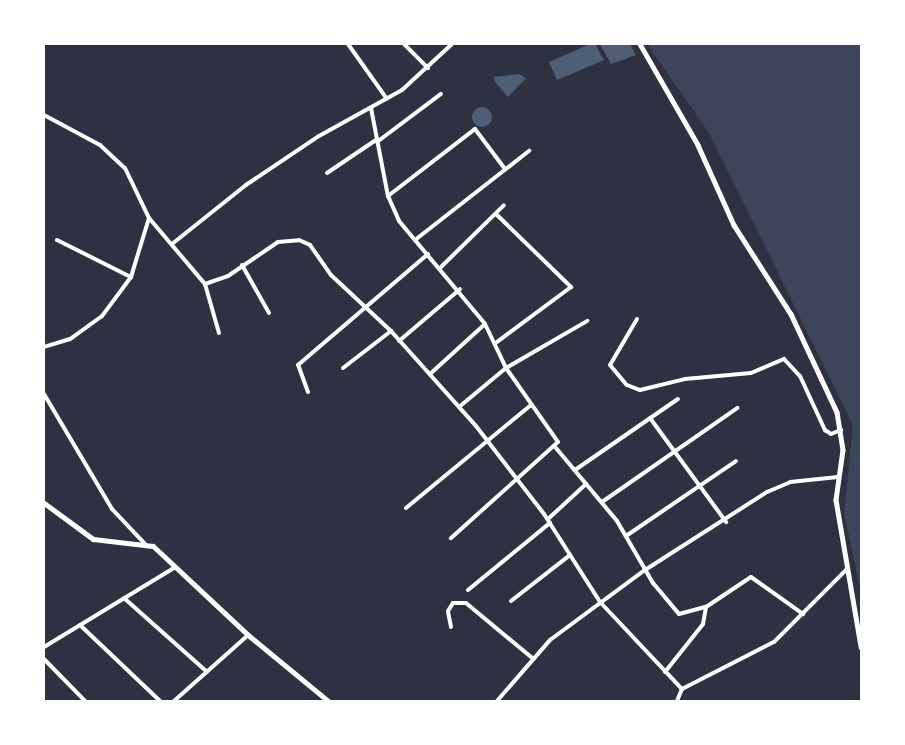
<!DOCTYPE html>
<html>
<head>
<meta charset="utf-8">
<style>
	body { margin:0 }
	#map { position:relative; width:905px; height:745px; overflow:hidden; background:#2d3142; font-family:Cabin,sans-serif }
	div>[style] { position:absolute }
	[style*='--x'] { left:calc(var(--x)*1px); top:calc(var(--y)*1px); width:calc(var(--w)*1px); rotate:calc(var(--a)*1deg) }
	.green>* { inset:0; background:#3c4559 }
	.water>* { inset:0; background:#4f5d75 }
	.round { border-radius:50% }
	.minor>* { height:4px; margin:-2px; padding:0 2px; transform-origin:2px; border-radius:2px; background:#fff }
	.tertiary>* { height:4.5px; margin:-2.25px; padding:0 2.25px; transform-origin:2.25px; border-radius:2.25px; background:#fff }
	.secondary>* { height:5px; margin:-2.5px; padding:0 2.5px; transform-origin:2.5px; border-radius:2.5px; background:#fff }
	span { translate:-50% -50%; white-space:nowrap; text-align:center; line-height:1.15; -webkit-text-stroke:5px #fff; paint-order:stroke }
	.frame { position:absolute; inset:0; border:45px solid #fff; pointer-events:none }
</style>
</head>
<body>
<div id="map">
	<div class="green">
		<div style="clip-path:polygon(647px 44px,861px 44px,861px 592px,844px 513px,853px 425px,709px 133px)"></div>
	</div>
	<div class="water">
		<div style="clip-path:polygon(590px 44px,595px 44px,604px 60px,557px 80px,549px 62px)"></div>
		<div style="clip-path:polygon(600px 44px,630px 44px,636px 55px,611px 64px)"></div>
		<div style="clip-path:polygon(519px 74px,526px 78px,508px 97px,495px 82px,494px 77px)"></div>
		<div class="round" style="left:472px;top:107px;width:20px;height:20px"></div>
	</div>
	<div class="minor">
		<div style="--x:348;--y:44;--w:67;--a:54.7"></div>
		<div style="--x:404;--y:44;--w:34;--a:45"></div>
		<div style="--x:371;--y:108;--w:90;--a:79.1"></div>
		<div style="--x:388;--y:196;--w:110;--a:-37.6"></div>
		<div style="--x:475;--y:129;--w:50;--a:53.1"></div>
		<div style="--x:44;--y:115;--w:64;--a:28.2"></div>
		<div style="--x:100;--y:145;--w:34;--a:43"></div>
		<div style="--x:125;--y:168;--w:55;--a:64.4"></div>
		<div style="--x:149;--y:218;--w:62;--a:107"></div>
		<div style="--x:131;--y:277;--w:49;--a:126.6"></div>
		<div style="--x:102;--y:316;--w:39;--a:144"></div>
		<div style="--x:70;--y:339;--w:27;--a:163"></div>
		<div style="--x:377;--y:142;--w:80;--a:-36.9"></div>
		<div style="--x:327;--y:173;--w:59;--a:-34"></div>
		<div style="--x:388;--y:196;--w:27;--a:66"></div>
		<div style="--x:399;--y:221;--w:134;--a:50.1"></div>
		<div style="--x:485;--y:324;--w:49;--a:64.5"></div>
		<div style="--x:506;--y:368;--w:90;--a:54.9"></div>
		<div style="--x:558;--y:442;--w:144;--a:138.1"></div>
		<div style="--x:496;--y:214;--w:105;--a:44.2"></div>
		<div style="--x:571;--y:287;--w:92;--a:143.4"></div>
		<div style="--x:149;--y:218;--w:87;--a:49.7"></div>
		<div style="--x:205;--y:284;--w:24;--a:-19"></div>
		<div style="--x:228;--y:276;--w:60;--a:-34.2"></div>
		<div style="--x:278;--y:242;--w:21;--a:-5"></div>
		<div style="--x:299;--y:240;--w:12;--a:24"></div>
		<div style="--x:310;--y:245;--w:37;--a:55"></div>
		<div style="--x:331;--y:275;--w:82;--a:43"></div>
		<div style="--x:391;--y:331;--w:127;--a:48.2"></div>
		<div style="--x:476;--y:426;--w:111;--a:52.3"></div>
		<div style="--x:544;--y:514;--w:104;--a:57.5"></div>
		<div style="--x:600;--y:602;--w:120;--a:46.7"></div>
		<div style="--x:682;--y:689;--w:13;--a:113"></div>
		<div style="--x:57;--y:240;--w:83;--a:26.6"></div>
		<div style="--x:415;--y:240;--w:145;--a:-38"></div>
		<div style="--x:172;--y:244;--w:95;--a:-38.6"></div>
		<div style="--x:246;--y:185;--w:88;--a:-33.9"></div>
		<div style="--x:319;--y:136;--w:95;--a:-29"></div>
		<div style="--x:402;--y:90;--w:68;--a:-42.6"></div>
		<div style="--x:242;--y:265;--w:55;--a:60.6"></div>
		<div style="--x:441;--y:267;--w:88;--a:-44.5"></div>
		<div style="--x:205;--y:284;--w:51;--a:74.1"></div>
		<div style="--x:637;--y:319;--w:53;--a:120.4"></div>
		<div style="--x:610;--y:365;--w:26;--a:50"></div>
		<div style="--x:627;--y:385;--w:14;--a:21"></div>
		<div style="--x:640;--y:390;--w:46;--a:-13.7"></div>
		<div style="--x:685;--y:379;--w:66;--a:-5.2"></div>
		<div style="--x:751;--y:373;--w:36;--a:-23"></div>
		<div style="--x:784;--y:359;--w:23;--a:47"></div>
		<div style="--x:800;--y:376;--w:60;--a:65.2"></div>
		<div style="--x:825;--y:430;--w:7;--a:34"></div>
		<div style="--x:831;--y:434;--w:11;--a:-22"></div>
		<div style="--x:399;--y:341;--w:80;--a:-40.4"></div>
		<div style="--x:343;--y:368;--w:61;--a:-37.6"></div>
		<div style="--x:430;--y:374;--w:74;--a:-42.3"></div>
		<div style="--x:308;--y:392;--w:29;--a:-110"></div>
		<div style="--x:298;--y:365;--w:171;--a:-40.5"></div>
		<div style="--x:44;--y:394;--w:134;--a:59.4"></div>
		<div style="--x:112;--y:509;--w:50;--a:46.6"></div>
		<div style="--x:459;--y:407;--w:61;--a:-39.7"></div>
		<div style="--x:506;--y:368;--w:94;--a:-30.1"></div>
		<div style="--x:650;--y:418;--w:129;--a:53.8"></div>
		<div style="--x:556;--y:448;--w:95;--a:50.1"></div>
		<div style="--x:617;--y:521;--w:72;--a:59.9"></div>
		<div style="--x:653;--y:583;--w:40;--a:50"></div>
		<div style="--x:679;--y:614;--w:28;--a:-15"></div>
		<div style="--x:706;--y:607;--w:54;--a:-33.7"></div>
		<div style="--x:751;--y:577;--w:64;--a:35.4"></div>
		<div style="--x:575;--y:470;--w:125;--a:-34.6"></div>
		<div style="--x:602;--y:502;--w:165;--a:-34.8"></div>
		<div style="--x:406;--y:508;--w:162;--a:-39.5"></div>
		<div style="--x:548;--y:519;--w:52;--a:-42.6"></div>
		<div style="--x:626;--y:536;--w:133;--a:-34.3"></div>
		<div style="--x:468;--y:590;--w:106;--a:-39.3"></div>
		<div style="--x:124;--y:598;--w:111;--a:41.7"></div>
		<div style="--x:511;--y:601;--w:75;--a:-37.9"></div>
		<div style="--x:80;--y:625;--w:110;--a:43.5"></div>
		<div style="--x:451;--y:627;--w:16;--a:-101"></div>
		<div style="--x:448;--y:611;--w:9;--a:-58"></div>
		<div style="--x:453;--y:603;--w:13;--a:0"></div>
		<div style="--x:466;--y:603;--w:85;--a:39.7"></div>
		<div style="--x:44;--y:647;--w:152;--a:-31.3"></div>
		<div style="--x:44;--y:659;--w:59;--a:45.7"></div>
		<div style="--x:665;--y:672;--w:61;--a:-51.6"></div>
		<div style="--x:703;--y:624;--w:17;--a:-80"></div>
		<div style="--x:682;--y:689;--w:103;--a:-27.1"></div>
		<div style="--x:774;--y:642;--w:102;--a:-45"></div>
		<div style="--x:174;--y:701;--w:99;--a:-41.7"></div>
		<div style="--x:497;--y:701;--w:81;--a:-49"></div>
		<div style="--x:550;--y:640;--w:118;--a:-36.4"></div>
		<div style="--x:645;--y:570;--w:145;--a:-32.6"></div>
		<div style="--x:767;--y:492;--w:25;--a:-23"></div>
		<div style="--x:790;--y:482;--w:48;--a:-5.9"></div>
	</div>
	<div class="tertiary">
		<div style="--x:640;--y:44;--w:116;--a:60.1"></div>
		<div style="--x:698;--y:145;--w:88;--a:65.8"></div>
		<div style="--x:734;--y:225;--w:106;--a:57.4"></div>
		<div style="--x:791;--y:314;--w:108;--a:64.9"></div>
		<div style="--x:837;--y:412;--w:38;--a:81"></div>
		<div style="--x:843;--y:450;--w:50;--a:98"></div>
		<div style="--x:836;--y:500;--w:149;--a:80.3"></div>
	</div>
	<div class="secondary">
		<div style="--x:44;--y:503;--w:61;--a:36.3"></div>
		<div style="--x:93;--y:539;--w:60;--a:6.7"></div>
		<div style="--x:153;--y:546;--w:130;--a:43.1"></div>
		<div style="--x:248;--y:635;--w:104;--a:39.5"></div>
	</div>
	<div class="frame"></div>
</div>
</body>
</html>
